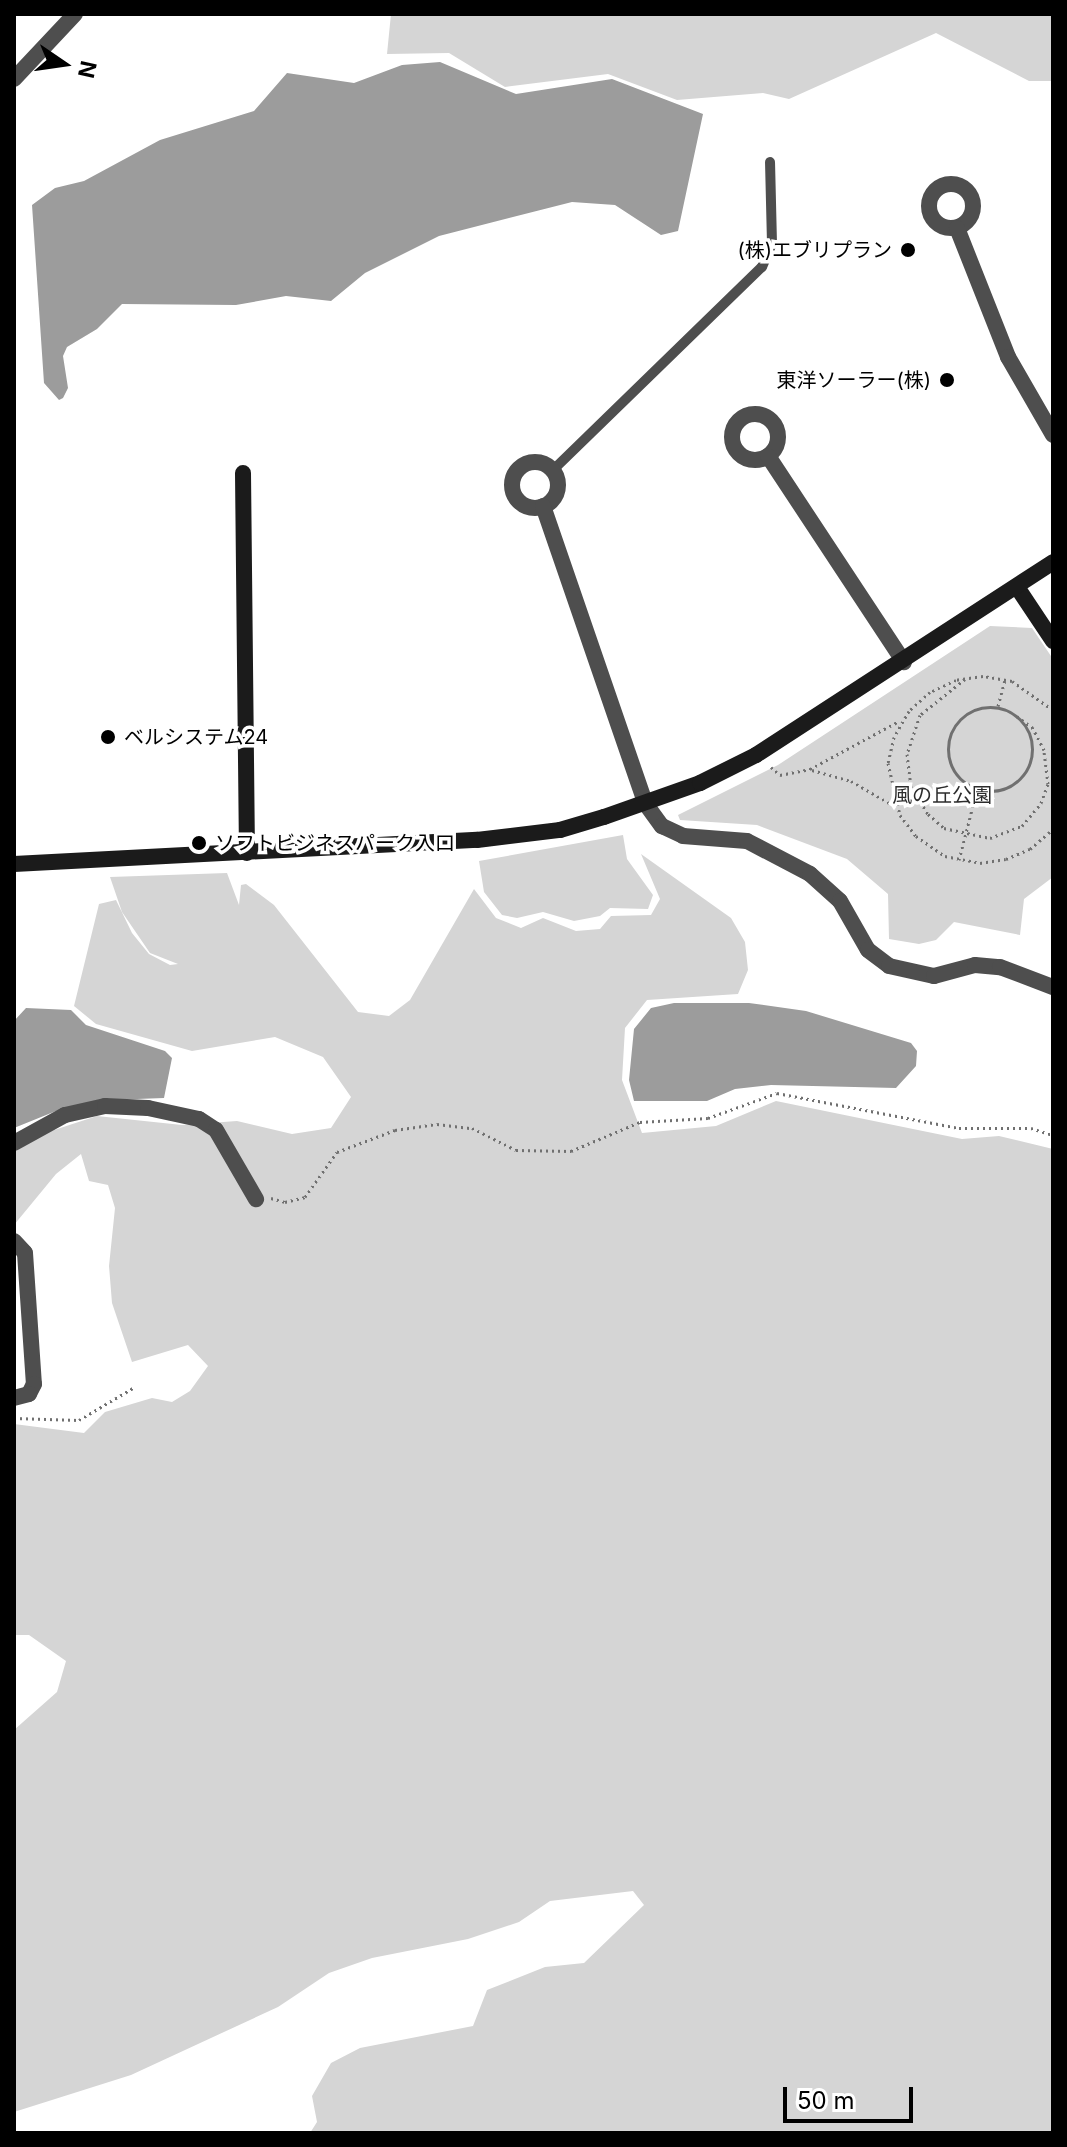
<!DOCTYPE html>
<html>
<head>
<meta charset="utf-8">
<style>
	body { margin:0 }
	#map { position:relative; width:1067px; height:2147px; overflow:hidden; background:#fff; font-family:Inter,"Noto Sans JP",sans-serif }
	div>[style] { position:absolute }
	[style*='--x'] { left:calc(var(--x)*1px); top:calc(var(--y)*1px); width:calc(var(--w)*1px); rotate:calc(var(--a)*1deg) }
	.green>* { inset:0; background:#d5d5d5 }
	.water>* { inset:0; background:#9c9c9c }
	.path>* { height:3px; margin-top:-1.5px; transform-origin:0; background:repeating-linear-gradient(90deg,#707070 0 2px,transparent 0 6px) }
	.path>.ring { margin:-1.5px; padding:0; box-sizing:content-box; background:none; border:3px solid #707070; border-radius:50% }
	.lane>* { height:10px; margin:-5px; padding:0 5px; transform-origin:5px; border-radius:5px; background:#4e4e4e }
	.street>* { height:16px; margin:-8px; padding:0 8px; transform-origin:8px; border-radius:8px; background:#4e4e4e }
	.street>.ring { margin:-8px; padding:0; box-sizing:content-box; background:none; border:16px solid #4e4e4e; border-radius:50% }
	.secondary>* { height:16px; margin:-8px; padding:0 8px; transform-origin:8px; border-radius:8px; background:#1b1b1b }
	.dots>* { width:22px; height:22px; translate:-50% -50%; box-sizing:border-box; border:4px solid #fff; border-radius:50% }
	span { translate:-50% -50%; white-space:nowrap; text-align:center; line-height:1.15; -webkit-text-stroke:7px #fff; paint-order:stroke }
	.poi-label { font-size:20px; color:#000 }
	.right { translate:-100% -50%; text-align:right }
	.left { translate:0 -50%; text-align:left }
	.park-label { font-size:20px; color:#2c2c2c }
	.frame { position:absolute; inset:0; border:16px solid #000; pointer-events:none }
	.north { position:absolute; left:24px; top:24px; width:80px; height:80px; -webkit-text-stroke:6px #fff; paint-order:stroke; rotate:103deg; font-size:22px; font-weight:700; line-height:32px; text-align:center; color:#000 }
	.north::after { content:''; display:block; margin:auto; width:28px; height:36px; background:#000; clip-path:polygon(50% 0,100% 100%,50% 72%,0 100%) }
	.scale { position:absolute; left:783px; top:2087px; width:130px; height:36px; box-sizing:border-box; border:4px solid #000; border-top:0; padding-left:10px; font-size:24px; line-height:28px; white-space:nowrap; color:#000; -webkit-text-stroke:6px #fff; paint-order:stroke }
</style>
</head>
<body>
<div id="map">
	<div class="green">
		<div style="clip-path:polygon(391px 14px,1053px 14px,1053px 81px,1029px 81px,936px 33px,789px 99px,763px 93px,677px 100px,608px 74px,505px 87px,449px 53px,387px 54px)"></div>
		<div style="clip-path:polygon(990px 626px,1032px 628px,1053px 659px,1053px 877px,1024px 899px,1020px 935px,954px 922px,936px 940px,919px 944px,889px 939px,888px 894px,847px 859px,757px 825px,680px 820px,678px 815px,778px 765px)"></div>
		<div style="clip-path:polygon(623px 835px,627px 859px,653px 895px,648px 909px,610px 908px,600px 916px,574px 921px,543px 912px,517px 918px,502px 915px,484px 892px,479px 861px)"></div>
		<div style="clip-path:polygon(641px 854px,731px 918px,745px 942px,748px 970px,738px 994px,647px 1000px,625px 1028px,622px 1080px,642px 1133px,716px 1126px,776px 1101px,962px 1139px,999px 1136px,1053px 1149px,1053px 2133px,310px 2133px,317px 2122px,312px 2096px,331px 2063px,360px 2048px,473px 2026px,487px 1990px,545px 1967px,584px 1963px,644px 1905px,633px 1891px,550px 1901px,519px 1922px,468px 1939px,372px 1958px,329px 1973px,278px 2007px,131px 2075px,14px 2112px,14px 1730px,57px 1692px,66px 1661px,29px 1635px,14px 1635px,14px 1424px,84px 1433px,105px 1412px,152px 1398px,172px 1402px,190px 1391px,208px 1366px,188px 1345px,132px 1362px,112px 1303px,109px 1266px,115px 1208px,108px 1185px,89px 1181px,81px 1154px,56px 1174px,14px 1225px,14px 1152px,48px 1132px,97px 1116px,182px 1125px,237px 1121px,292px 1134px,331px 1128px,351px 1097px,323px 1057px,275px 1037px,192px 1051px,96px 1024px,74px 1006px,99px 904px,116px 900px,132px 933px,149px 954px,170px 965px,178px 964px,150px 953px,122px 912px,110px 877px,227px 873px,239px 905px,241px 885px,246px 884px,274px 905px,358px 1012px,389px 1016px,410px 1000px,474px 889px,496px 918px,521px 928px,543px 918px,576px 931px,600px 929px,611px 916px,651px 915px,660px 899px)"></div>
	</div>
	<div class="water">
		<div style="clip-path:polygon(440px 62px,516px 94px,612px 79px,703px 114px,678px 231px,661px 235px,615px 205px,572px 202px,439px 236px,365px 273px,331px 301px,286px 296px,236px 305px,122px 304px,97px 329px,67px 347px,63px 356px,68px 388px,63px 398px,59px 400px,44px 383px,32px 205px,55px 188px,84px 181px,160px 140px,254px 111px,287px 73px,354px 83px,402px 65px)"></div>
		<div style="clip-path:polygon(674px 1003px,749px 1003px,806px 1011px,911px 1043px,917px 1051px,916px 1066px,896px 1088px,771px 1085px,735px 1089px,707px 1101px,634px 1101px,629px 1080px,634px 1029px,651px 1008px)"></div>
		<div style="clip-path:polygon(26px 1008px,71px 1010px,86px 1025px,165px 1051px,172px 1058px,164px 1098px,110px 1100px,56px 1111px,14px 1128px,14px 1021px)"></div>
	</div>
	<div class="path">
		<div style="--x:965;--y:679;--w:58;--a:141.3"></div>
		<div style="--x:920;--y:715;--w:41;--a:108.4"></div>
		<div style="--x:907;--y:754;--w:32;--a:83"></div>
		<div style="--x:911;--y:786;--w:33;--a:59"></div>
		<div style="--x:928;--y:814;--w:21;--a:41"></div>
		<div style="--x:944;--y:828;--w:47;--a:12.3"></div>
		<div style="--x:990;--y:838;--w:34;--a:-21"></div>
		<div style="--x:1022;--y:826;--w:30;--a:-50"></div>
		<div style="--x:1041;--y:803;--w:20;--a:-70"></div>
		<div style="--x:1048;--y:784;--w:34;--a:-97"></div>
		<div style="--x:1044;--y:750;--w:25;--a:-117"></div>
		<div style="--x:1033;--y:728;--w:22;--a:-144"></div>
		<div style="--x:998;--y:706;--w:28;--a:-75"></div>
		<div class="ring" style="left:948px;top:707px;width:81px;height:81px"></div>
		<div style="--x:1053;--y:710;--w:50;--a:-144.7"></div>
		<div style="--x:1012;--y:681;--w:29;--a:-170"></div>
		<div style="--x:983;--y:676;--w:27;--a:172"></div>
		<div style="--x:956;--y:680;--w:29;--a:155"></div>
		<div style="--x:930;--y:692;--w:28;--a:138"></div>
		<div style="--x:909;--y:711;--w:30;--a:120"></div>
		<div style="--x:894;--y:737;--w:27;--a:103"></div>
		<div style="--x:888;--y:763;--w:53;--a:77"></div>
		<div style="--x:900;--y:815;--w:26;--a:53"></div>
		<div style="--x:916;--y:836;--w:35;--a:35"></div>
		<div style="--x:945;--y:856;--w:36;--a:11"></div>
		<div style="--x:980;--y:863;--w:26;--a:-9"></div>
		<div style="--x:1006;--y:859;--w:26;--a:-23"></div>
		<div style="--x:1030;--y:849;--w:30;--a:-41"></div>
		<div style="--x:771;--y:767;--w:12;--a:42"></div>
		<div style="--x:780;--y:775;--w:31;--a:-11"></div>
		<div style="--x:810;--y:769;--w:101;--a:-28.3"></div>
		<div style="--x:812;--y:770;--w:41;--a:15.8"></div>
		<div style="--x:851;--y:781;--w:52;--a:30"></div>
		<div style="--x:959;--y:860;--w:72;--a:-75.6"></div>
		<div style="--x:271;--y:1198;--w:15;--a:16"></div>
		<div style="--x:285;--y:1202;--w:21;--a:-14"></div>
		<div style="--x:305;--y:1197;--w:55;--a:-54.6"></div>
		<div style="--x:337;--y:1152;--w:62;--a:-20.8"></div>
		<div style="--x:395;--y:1130;--w:42;--a:-8.1"></div>
		<div style="--x:437;--y:1124;--w:35;--a:7"></div>
		<div style="--x:472;--y:1128;--w:49;--a:26.6"></div>
		<div style="--x:516;--y:1150;--w:55;--a:1"></div>
		<div style="--x:571;--y:1151;--w:75;--a:-22.8"></div>
		<div style="--x:640;--y:1122;--w:68;--a:-3.4"></div>
		<div style="--x:708;--y:1118;--w:73;--a:-19.9"></div>
		<div style="--x:777;--y:1093;--w:185;--a:10.9"></div>
		<div style="--x:959;--y:1128;--w:72;--a:0"></div>
		<div style="--x:1031;--y:1128;--w:23;--a:18"></div>
		<div style="--x:14;--y:1418;--w:65;--a:1.8"></div>
		<div style="--x:79;--y:1420;--w:63;--a:-30.7"></div>
	</div>
	<div class="lane">
		<div style="--x:553;--y:470;--w:291;--a:-44.2"></div>
		<div style="--x:762;--y:267;--w:26;--a:-67"></div>
		<div style="--x:772;--y:243;--w:81;--a:-91.4"></div>
	</div>
	<div class="street">
		<div style="--x:14;--y:79;--w:89;--a:-46.8"></div>
		<div class="ring" style="left:929px;top:184px;width:28px;height:28px"></div>
		<div style="--x:957;--y:228;--w:139;--a:68.4"></div>
		<div style="--x:1008;--y:357;--w:90;--a:60"></div>
		<div class="ring" style="left:732px;top:414px;width:30px;height:30px"></div>
		<div style="--x:768;--y:456;--w:247;--a:56.6"></div>
		<div class="ring" style="left:512px;top:462px;width:30px;height:30px"></div>
		<div style="--x:543;--y:506;--w:314;--a:71"></div>
		<div style="--x:645;--y:803;--w:29;--a:54"></div>
		<div style="--x:662;--y:826;--w:23;--a:25"></div>
		<div style="--x:683;--y:836;--w:64;--a:4.5"></div>
		<div style="--x:747;--y:841;--w:71;--a:27.6"></div>
		<div style="--x:810;--y:874;--w:40;--a:42"></div>
		<div style="--x:840;--y:901;--w:56;--a:60.3"></div>
		<div style="--x:868;--y:950;--w:26;--a:37"></div>
		<div style="--x:889;--y:966;--w:46;--a:12.5"></div>
		<div style="--x:934;--y:976;--w:42;--a:-15"></div>
		<div style="--x:975;--y:965;--w:25;--a:5"></div>
		<div style="--x:1000;--y:967;--w:57;--a:20.7"></div>
		<div style="--x:14;--y:1143;--w:58;--a:-28.8"></div>
		<div style="--x:65;--y:1115;--w:41;--a:-12.7"></div>
		<div style="--x:105;--y:1106;--w:43;--a:2.7"></div>
		<div style="--x:148;--y:1108;--w:52;--a:12.2"></div>
		<div style="--x:199;--y:1119;--w:20;--a:33"></div>
		<div style="--x:216;--y:1130;--w:80;--a:59.9"></div>
		<div style="--x:14;--y:1241;--w:16;--a:47"></div>
		<div style="--x:25;--y:1253;--w:131;--a:86.1"></div>
		<div style="--x:34;--y:1384;--w:11;--a:117"></div>
		<div style="--x:29;--y:1394;--w:16;--a:165"></div>
	</div>
	<div class="secondary">
		<div style="--x:243;--y:473;--w:380;--a:89.4"></div>
		<div style="--x:1017;--y:587;--w:65;--a:56.3"></div>
		<div style="--x:14;--y:864;--w:464;--a:-3"></div>
		<div style="--x:477;--y:840;--w:84;--a:-6.9"></div>
		<div style="--x:560;--y:830;--w:46;--a:-16.5"></div>
		<div style="--x:604;--y:817;--w:102;--a:-19.5"></div>
		<div style="--x:700;--y:783;--w:63;--a:-26.6"></div>
		<div style="--x:756;--y:755;--w:354;--a:-33"></div>
	</div>
	<div class="dots">
		<div style="left:908px;top:250px;background:#000"></div>
		<div style="left:947px;top:380px;background:#000"></div>
		<div style="left:108px;top:737px;background:#000"></div>
		<div style="left:199px;top:843px;background:#000"></div>
	</div>
	<div class="poi-label">
		<span class="right" style="left:892px;top:250px">(株)エブリプラン</span>
		<span class="right" style="left:931px;top:380px">東洋ソーラー(株)</span>
		<span class="left" style="left:124px;top:737px">ベルシステム24</span>
		<span class="left" style="left:215px;top:843px">ソフトビジネスパーク入口</span>
	</div>
	<div class="park-label">
		<span style="left:942px;top:795px">風の丘公園</span>
	</div>
	<div class="frame"></div>
	<div class="north">N</div>
	<div class="scale">50 m</div>
</div>
</body>
</html>
